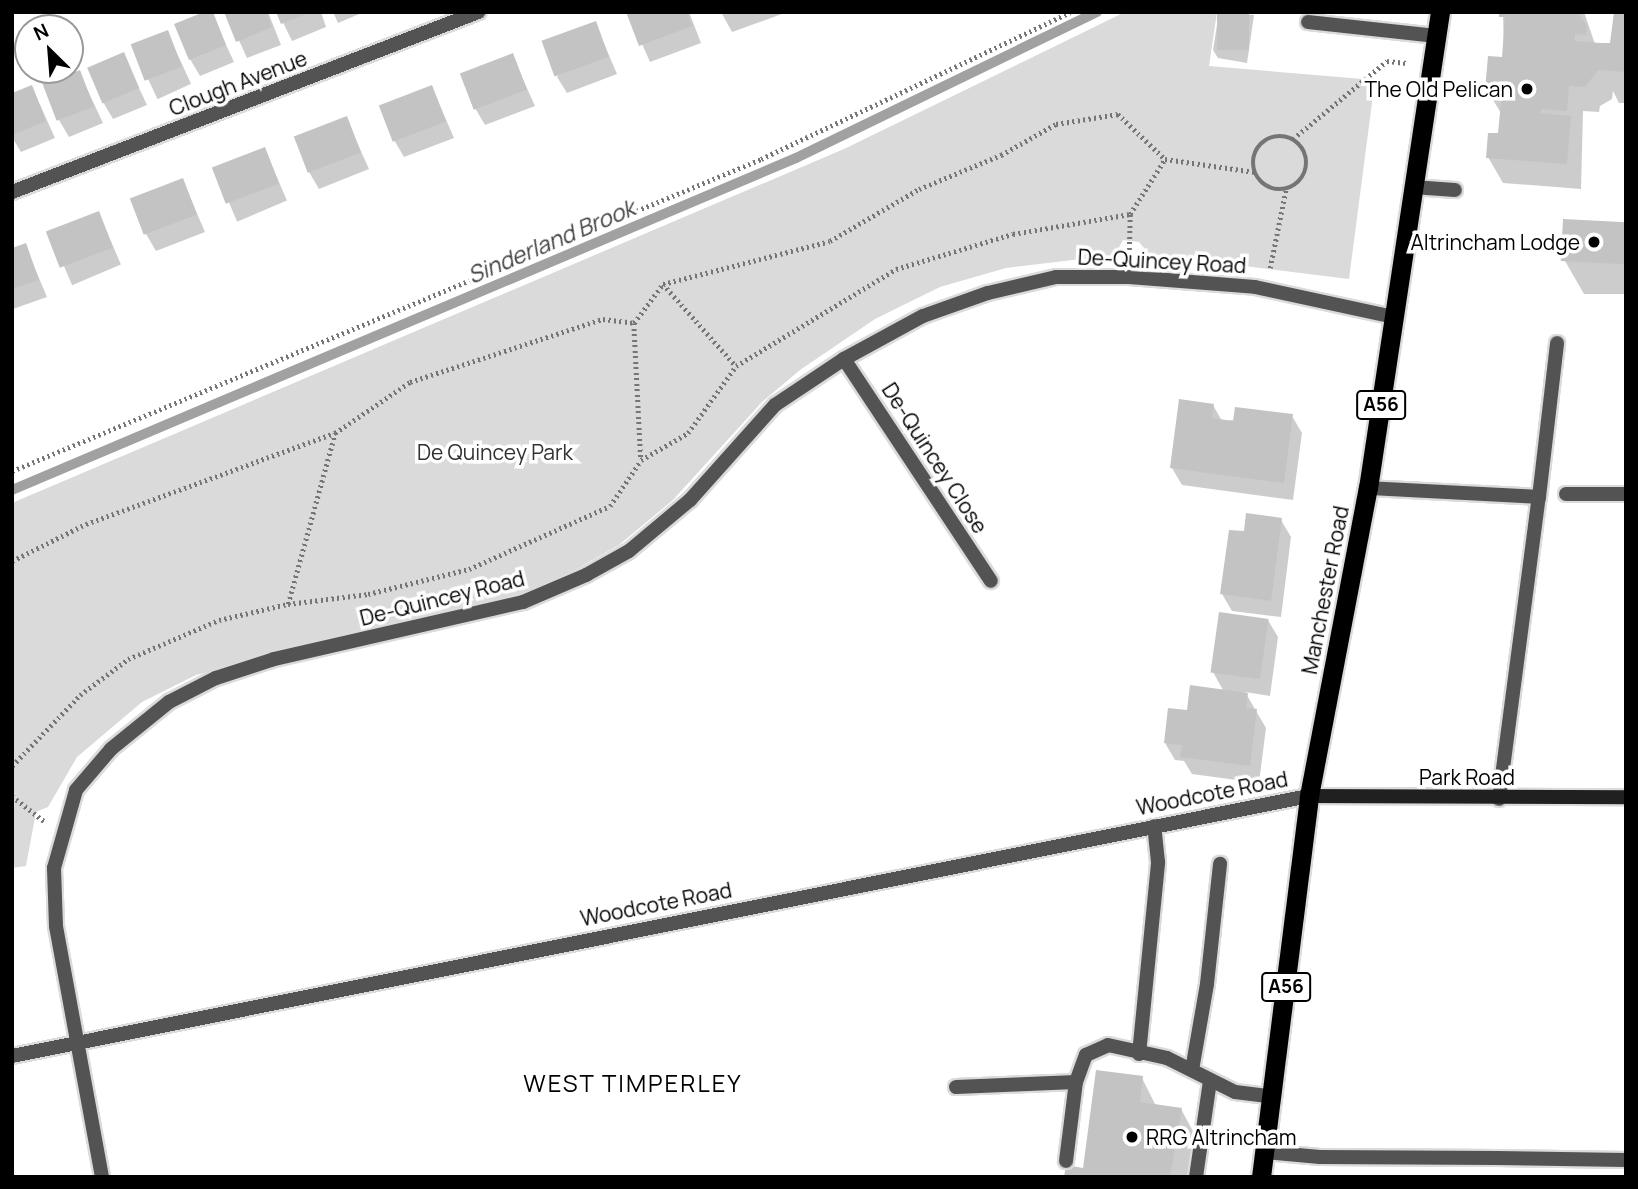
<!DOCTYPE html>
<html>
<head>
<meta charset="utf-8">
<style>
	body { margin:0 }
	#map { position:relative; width:1638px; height:1189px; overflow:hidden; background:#fff; font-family:Manrope,sans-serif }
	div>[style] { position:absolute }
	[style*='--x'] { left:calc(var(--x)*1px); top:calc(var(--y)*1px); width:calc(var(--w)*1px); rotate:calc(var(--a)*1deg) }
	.green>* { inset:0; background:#dadada }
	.shadow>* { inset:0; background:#0003; transform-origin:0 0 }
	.stream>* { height:10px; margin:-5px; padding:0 5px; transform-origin:5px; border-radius:5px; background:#a1a1a1 }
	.building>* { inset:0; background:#c3c3c3; transform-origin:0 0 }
	.path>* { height:4.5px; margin-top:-2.25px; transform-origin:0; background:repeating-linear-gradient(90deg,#757575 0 2px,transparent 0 5.5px) }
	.path>.ring { margin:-2.25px; padding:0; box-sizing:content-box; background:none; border:4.5px solid #757575; border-radius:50% }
	.roads { filter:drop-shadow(2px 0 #dbdbdb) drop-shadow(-2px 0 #dbdbdb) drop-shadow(0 2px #dbdbdb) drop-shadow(0 -2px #dbdbdb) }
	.service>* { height:14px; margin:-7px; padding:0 7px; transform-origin:7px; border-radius:7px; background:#535353 }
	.minor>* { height:14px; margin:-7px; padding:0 7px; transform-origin:7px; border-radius:7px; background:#535353 }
	.secondary>* { height:14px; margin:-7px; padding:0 7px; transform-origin:7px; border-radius:7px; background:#202020 }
	.trunk>* { height:19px; margin:-9.5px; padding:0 9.5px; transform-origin:9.5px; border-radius:9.5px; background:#000 }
	.dots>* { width:19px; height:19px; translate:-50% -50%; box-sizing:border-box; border:4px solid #fff; border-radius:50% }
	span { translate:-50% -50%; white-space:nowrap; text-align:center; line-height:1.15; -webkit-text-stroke:7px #fff; paint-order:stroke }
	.shield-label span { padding:2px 5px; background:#fff; border:2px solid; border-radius:5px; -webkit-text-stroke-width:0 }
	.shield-label { font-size:19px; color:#000; font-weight:700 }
	.street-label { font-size:21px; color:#000 }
	.poi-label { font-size:21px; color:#000 }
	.right { translate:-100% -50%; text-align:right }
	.left { translate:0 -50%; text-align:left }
	.park-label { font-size:21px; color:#313131 }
	.water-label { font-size:23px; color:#424242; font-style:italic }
	.quarter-label { font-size:24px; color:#000; letter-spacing:2px }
	.frame { position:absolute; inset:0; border:14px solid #000; pointer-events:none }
	.north { position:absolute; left:14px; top:14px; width:70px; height:70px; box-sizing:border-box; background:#fff; border:2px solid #999; border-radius:50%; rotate:335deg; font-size:19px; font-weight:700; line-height:28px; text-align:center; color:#000 }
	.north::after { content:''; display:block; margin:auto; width:24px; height:32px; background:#000; clip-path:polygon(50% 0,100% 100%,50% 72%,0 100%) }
</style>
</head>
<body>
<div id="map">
	<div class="green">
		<div style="clip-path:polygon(1125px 12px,1217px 12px,1209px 66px,1375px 80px,1349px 279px,1149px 254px,1139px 242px,1123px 240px,1115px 255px,1006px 268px,940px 287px,875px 319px,800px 370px,762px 402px,673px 500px,619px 545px,557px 580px,498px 603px,196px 675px,142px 702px,77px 757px,48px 807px,36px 812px,26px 866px,12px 868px,12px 503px,844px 149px)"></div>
	</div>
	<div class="shadow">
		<div style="clip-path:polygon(211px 12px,234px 62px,200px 76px,190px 59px)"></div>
		<div style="clip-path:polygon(226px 12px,268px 12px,281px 45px,247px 58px)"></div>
		<div style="clip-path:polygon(278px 12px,321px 12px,326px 27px,292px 41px)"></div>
		<div style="clip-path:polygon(333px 12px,364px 12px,338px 23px)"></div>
		<div style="clip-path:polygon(628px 12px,689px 12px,701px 43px,650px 62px)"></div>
		<div style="clip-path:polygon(721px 12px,781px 12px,782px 14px,732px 32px)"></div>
		<div style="clip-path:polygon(1219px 12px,1254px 15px,1247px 63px,1218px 58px,1213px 50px)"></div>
		<div style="clip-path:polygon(1503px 12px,1584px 12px,1595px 44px,1612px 45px,1626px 12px,1626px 103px,1619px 103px,1613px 91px,1612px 99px,1600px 106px,1599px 112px,1583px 111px,1581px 189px,1503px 183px,1488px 157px,1500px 135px,1502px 115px,1487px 90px,1504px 59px)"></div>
		<div style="clip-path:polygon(595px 23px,617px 74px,567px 93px,557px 77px)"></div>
		<div style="left:167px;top:32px;width:57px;height:37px;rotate:65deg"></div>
		<div style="clip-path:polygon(123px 54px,147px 105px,113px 119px,103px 102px)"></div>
		<div style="clip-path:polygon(512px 55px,535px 106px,485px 125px,475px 108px)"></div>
		<div style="clip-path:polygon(79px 72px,103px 123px,69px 137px,59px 120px)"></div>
		<div style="clip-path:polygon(32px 87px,55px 138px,21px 152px,12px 137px,12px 95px)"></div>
		<div style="clip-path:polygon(432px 87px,454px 138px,404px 157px,394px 140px)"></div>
		<div style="clip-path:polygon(346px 118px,369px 169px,319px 189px,309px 172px)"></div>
		<div style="left:265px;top:149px;width:56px;height:54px;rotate:67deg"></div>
		<div style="clip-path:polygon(183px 181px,205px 232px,156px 251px,146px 234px)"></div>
		<div style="left:99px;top:213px;width:56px;height:53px;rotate:67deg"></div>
		<div style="clip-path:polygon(1626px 224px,1626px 294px,1584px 294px,1565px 261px)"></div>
		<div style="clip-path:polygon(25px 245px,47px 297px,13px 309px,12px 250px)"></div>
		<div style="clip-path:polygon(1213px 405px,1222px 421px,1292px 416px,1302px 433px,1293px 500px,1182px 485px,1172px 468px)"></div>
		<div style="clip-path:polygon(1281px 520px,1291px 537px,1281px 617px,1232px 611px,1222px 594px)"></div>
		<div style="clip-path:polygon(1268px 620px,1278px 637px,1270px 696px,1245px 692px,1266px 728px,1259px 783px,1192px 774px,1184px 761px,1175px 760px,1165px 743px,1188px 712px,1224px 692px,1213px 672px)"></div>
		<div style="clip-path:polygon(1142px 1078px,1156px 1106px,1181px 1109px,1195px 1135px,1188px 1177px,1066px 1177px,1084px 1170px)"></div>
	</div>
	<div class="stream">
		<div style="--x:12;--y:490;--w:851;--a:-22.95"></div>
		<div style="--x:796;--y:158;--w:335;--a:-25.9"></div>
	</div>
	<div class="building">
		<div style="clip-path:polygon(204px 12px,213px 12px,226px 45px,189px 60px,174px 24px)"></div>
		<div style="clip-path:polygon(224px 12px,266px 12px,272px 27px,236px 42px)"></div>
		<div style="clip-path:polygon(276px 12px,311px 12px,281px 24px)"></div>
		<div style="clip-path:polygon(626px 12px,687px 12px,692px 26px,639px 46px)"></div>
		<div style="left:1217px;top:12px;width:32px;height:38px"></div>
		<div style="clip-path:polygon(1499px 12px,1577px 12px,1587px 26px,1586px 35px,1575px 34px,1575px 41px,1600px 43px,1610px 43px,1614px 12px,1626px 12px,1626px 72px,1598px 70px,1585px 87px,1569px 86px,1567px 111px,1541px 109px,1541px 113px,1571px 116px,1567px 164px,1486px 158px,1488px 133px,1498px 133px,1502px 92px,1485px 90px,1488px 56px,1502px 57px,1505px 17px,1499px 17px)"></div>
		<div style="left:596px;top:21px;width:38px;height:58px;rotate:70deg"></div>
		<div style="left:168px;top:30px;width:39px;height:40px;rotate:69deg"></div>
		<div style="left:124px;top:52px;width:39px;height:40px;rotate:67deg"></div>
		<div style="left:513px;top:53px;width:39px;height:57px;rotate:69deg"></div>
		<div style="left:80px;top:70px;width:39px;height:40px;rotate:69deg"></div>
		<div style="clip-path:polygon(32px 85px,46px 121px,12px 135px,12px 93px)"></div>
		<div style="left:432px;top:85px;width:39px;height:57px;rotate:69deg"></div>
		<div style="left:347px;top:116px;width:39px;height:57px;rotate:69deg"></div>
		<div style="left:265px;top:147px;width:39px;height:57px;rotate:69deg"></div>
		<div style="left:183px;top:178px;width:39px;height:57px;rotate:69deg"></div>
		<div style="left:99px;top:211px;width:39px;height:57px;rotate:69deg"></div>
		<div style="left:1563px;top:219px;width:63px;height:42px;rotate:3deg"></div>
		<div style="clip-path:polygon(26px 243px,39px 280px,12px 289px,12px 248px)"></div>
		<div style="clip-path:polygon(1179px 399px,1214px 404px,1212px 418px,1233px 421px,1235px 407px,1293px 414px,1284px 483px,1170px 468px)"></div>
		<div style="clip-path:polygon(1246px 513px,1282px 518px,1271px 601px,1220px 594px,1229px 530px,1244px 531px)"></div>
		<div style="left:1219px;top:612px;width:50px;height:61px;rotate:8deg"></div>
		<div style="clip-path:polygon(1190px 685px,1248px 693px,1246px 708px,1257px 709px,1250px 766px,1180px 757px,1182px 745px,1164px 743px,1168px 708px,1187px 710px)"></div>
		<div style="clip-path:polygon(1096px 1070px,1143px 1076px,1140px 1102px,1182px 1108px,1170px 1177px,1064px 1177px,1066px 1165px,1083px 1168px)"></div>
	</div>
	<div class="path">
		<div class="ring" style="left:1253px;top:136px;width:49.5px;height:49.5px"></div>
		<div style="--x:1293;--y:139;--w:122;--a:-39.7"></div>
		<div style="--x:1387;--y:61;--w:20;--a:6"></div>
		<div style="--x:1129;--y:255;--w:41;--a:-88.6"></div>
		<div style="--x:1270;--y:268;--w:81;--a:-78.6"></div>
		<div style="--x:663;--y:284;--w:110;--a:48.3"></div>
		<div style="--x:634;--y:323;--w:137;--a:87.1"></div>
		<div style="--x:12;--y:471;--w:811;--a:-22.61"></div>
		<div style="--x:761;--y:159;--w:342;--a:-25.4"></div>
		<div style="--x:12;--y:561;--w:83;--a:-26.6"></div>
		<div style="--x:86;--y:524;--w:265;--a:-20.1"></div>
		<div style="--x:335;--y:433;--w:91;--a:-34.2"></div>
		<div style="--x:410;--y:382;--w:203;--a:-18.1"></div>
		<div style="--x:603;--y:319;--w:31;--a:7"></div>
		<div style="--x:634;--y:323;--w:49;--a:-53.4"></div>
		<div style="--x:663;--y:284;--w:172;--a:-14.4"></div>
		<div style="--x:830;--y:241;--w:103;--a:-30.3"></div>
		<div style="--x:919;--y:189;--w:89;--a:-22.5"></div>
		<div style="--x:1001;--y:155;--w:63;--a:-29.4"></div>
		<div style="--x:1056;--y:124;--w:63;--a:-9.2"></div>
		<div style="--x:1118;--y:114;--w:65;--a:43.8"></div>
		<div style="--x:288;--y:604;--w:177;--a:-74.6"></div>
		<div style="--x:12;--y:766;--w:98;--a:-46.2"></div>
		<div style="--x:80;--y:695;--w:60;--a:-36.9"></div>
		<div style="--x:128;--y:659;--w:99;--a:-23.2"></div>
		<div style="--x:219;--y:620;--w:71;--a:-13.1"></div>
		<div style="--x:288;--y:604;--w:81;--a:-7.1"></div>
		<div style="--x:368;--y:594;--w:104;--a:-13.9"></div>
		<div style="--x:469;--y:569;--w:154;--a:-24.1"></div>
		<div style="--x:610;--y:506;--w:55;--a:-56"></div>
		<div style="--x:641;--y:460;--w:54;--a:-29.9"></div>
		<div style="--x:688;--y:433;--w:82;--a:-54.4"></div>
		<div style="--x:736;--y:366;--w:187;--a:-31.2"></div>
		<div style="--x:896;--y:269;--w:122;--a:-16.7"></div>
		<div style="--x:1013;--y:234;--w:119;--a:-9.7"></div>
		<div style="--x:1130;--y:214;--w:65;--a:-57.5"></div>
		<div style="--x:1165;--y:159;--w:91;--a:8.2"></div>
		<div style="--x:12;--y:796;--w:41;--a:38"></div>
	</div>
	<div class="roads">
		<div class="service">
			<div style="--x:1308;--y:22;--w:129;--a:6.2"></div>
			<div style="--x:1413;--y:187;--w:42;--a:4.1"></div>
			<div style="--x:1368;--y:488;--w:171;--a:3"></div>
			<div style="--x:1539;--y:497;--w:155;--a:-83.3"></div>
			<div style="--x:1499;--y:799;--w:305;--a:-82.5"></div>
			<div style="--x:1139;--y:1054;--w:193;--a:-84.3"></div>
			<div style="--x:1158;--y:862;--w:36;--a:-96"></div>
			<div style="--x:1192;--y:1070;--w:87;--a:-80.1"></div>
			<div style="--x:1207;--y:984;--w:121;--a:-83.8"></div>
			<div style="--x:956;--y:1087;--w:120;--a:-2.4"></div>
			<div style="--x:1076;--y:1082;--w:29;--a:-70"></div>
			<div style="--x:1086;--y:1055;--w:24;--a:-24"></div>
			<div style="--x:1108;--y:1045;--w:60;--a:12.4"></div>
			<div style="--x:1167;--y:1058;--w:76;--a:26.6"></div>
			<div style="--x:1235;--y:1092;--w:39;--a:7"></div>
			<div style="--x:1265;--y:1152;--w:55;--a:5.2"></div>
			<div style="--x:1320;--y:1157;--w:177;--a:0.3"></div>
			<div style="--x:1066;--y:1161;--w:80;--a:-82.8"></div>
			<div style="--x:1196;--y:1177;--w:97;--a:-81.7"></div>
		</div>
		<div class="minor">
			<div style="--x:12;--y:192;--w:500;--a:-21.1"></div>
			<div style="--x:844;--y:359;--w:266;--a:56.5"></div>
			<div style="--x:1566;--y:494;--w:60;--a:0"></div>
			<div style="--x:12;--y:1056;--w:1323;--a:-11.34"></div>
			<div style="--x:1497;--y:1158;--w:129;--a:0.9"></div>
			<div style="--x:102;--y:1177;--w:255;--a:-100.4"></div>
			<div style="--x:56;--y:926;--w:58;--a:-92"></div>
			<div style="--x:54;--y:868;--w:81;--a:-74.2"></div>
			<div style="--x:76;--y:790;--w:54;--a:-49.5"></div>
			<div style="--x:111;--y:749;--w:75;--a:-39"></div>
			<div style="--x:169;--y:702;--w:53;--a:-27.1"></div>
			<div style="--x:216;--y:678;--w:61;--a:-18.1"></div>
			<div style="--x:274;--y:659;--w:255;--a:-12.9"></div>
			<div style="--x:523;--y:602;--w:69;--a:-23.2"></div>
			<div style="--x:586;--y:575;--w:49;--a:-29.2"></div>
			<div style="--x:629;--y:551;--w:80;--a:-39.9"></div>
			<div style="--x:690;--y:500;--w:127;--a:-48.2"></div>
			<div style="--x:775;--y:405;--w:83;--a:-33.7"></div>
			<div style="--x:844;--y:359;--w:90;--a:-28.6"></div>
			<div style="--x:923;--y:316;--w:69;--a:-19.5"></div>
			<div style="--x:988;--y:293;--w:70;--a:-13.2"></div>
			<div style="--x:1056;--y:277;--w:73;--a:0"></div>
			<div style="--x:1129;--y:277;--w:126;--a:4.5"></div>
			<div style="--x:1255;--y:287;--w:142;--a:12.2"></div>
		</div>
		<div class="secondary">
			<div style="--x:1309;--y:796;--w:317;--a:0.2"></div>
		</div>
		<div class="trunk">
			<div style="--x:1261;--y:1177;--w:384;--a:-82.8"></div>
			<div style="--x:1309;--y:796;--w:314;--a:-79.2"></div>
			<div style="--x:1368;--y:488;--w:481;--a:-81.4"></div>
		</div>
	</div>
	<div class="dots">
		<div style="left:1527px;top:89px;background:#000"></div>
		<div style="left:1594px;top:242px;background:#000"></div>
		<div style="left:1132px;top:1137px;background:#000"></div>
	</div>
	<div class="shield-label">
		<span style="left:1381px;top:405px">A56</span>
		<span style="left:1286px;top:987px">A56</span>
	</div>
	<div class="street-label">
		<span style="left:238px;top:83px;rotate:-21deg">Clough Avenue</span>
		<span style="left:1162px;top:261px;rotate:3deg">De-Quincey Road</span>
		<span style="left:935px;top:458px;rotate:57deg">De-Quincey Close</span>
		<span style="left:1325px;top:590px;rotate:-79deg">Manchester Road</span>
		<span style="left:442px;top:598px;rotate:-14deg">De-Quincey Road</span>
		<span style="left:1467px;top:777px">Park Road</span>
		<span style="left:1212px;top:793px;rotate:-11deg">Woodcote Road</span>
		<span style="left:656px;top:904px;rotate:-11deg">Woodcote Road</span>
	</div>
	<div class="poi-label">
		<span class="right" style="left:1513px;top:89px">The Old Pelican</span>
		<span class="right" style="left:1580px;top:242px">Altrincham Lodge</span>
		<span class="left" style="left:1146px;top:1137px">RRG Altrincham</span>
	</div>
	<div class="park-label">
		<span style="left:495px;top:452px">De Quincey Park</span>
	</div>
	<div class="water-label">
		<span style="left:551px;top:241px;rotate:-23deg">Sinderland Brook</span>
	</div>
	<div class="quarter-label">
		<span style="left:633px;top:1083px">WEST TIMPERLEY</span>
	</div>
	<div class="frame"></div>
	<div class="north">N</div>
</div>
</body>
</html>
